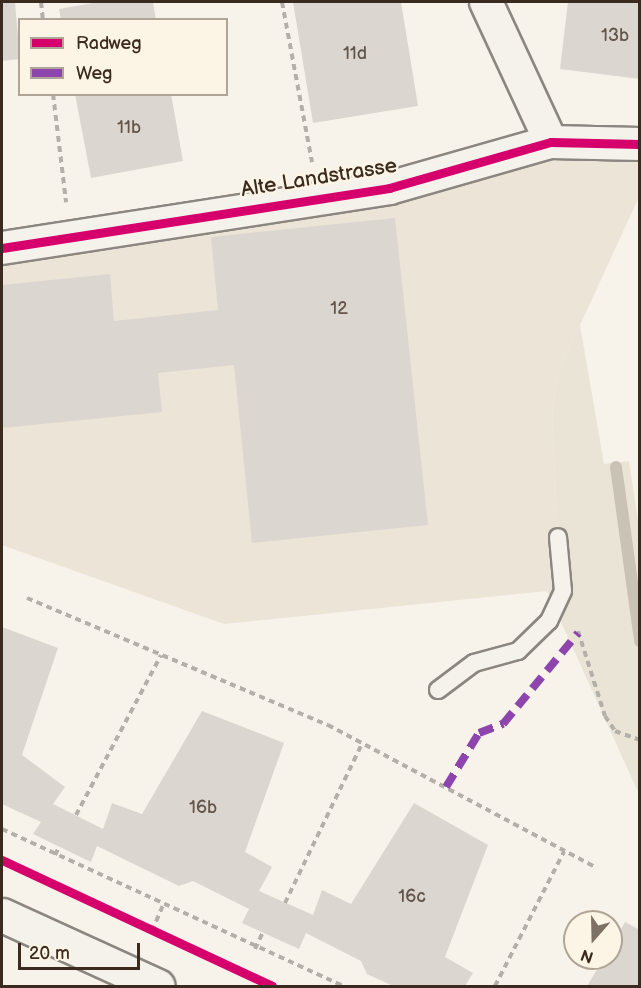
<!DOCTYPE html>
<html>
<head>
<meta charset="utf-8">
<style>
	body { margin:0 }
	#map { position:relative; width:641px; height:988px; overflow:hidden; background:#f7f3ea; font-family:"Balsamiq Sans",sans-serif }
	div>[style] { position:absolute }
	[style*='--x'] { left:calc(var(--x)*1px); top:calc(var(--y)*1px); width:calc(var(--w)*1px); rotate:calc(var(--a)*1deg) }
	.built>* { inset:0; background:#ebe4d7 }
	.green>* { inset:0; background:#eae4d7 }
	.stream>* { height:12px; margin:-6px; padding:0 6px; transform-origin:6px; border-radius:6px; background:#cac2b5 }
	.building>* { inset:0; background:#dbd7d0 }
	.path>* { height:4px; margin-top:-2px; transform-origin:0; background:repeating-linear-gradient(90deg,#b3afa9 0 6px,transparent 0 10.5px) }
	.roads { filter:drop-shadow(2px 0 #8b867f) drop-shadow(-2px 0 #8b867f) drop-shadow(0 2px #8b867f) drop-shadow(0 -2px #8b867f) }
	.service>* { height:16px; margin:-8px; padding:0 8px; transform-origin:8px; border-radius:8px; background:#f5f2ec }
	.minor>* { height:32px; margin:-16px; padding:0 16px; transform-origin:16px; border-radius:16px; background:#f5f2ec }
	.secondary>* { height:33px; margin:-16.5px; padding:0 16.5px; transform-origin:16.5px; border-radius:16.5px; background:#f5f2ec }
	.quiet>* { height:8px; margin-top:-4px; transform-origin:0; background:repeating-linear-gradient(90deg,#8e44ad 0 15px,transparent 0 23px) }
	.cycleway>* { height:9px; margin:-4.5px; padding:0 4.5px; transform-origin:4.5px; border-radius:4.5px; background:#d6006c }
	span { translate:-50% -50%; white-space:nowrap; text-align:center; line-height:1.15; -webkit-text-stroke:4.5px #fcf5e5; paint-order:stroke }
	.number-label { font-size:18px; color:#63554a }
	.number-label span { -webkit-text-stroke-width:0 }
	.street-label { font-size:21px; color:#3b2a1e }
	.frame { position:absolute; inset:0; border:3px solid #3b2a1e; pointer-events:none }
	.legend { position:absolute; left:18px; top:18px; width:210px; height:78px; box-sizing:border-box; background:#fcf5e5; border:2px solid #afa495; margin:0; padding:8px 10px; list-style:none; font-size:18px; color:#3b2a1e }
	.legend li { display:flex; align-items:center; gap:12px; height:30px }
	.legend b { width:30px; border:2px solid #afa495 }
	.north { position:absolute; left:563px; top:910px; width:60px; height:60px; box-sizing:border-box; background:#fcf5e5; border:2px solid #afa495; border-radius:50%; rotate:200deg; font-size:16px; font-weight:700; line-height:24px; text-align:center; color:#3b2a1e }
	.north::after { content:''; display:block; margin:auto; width:21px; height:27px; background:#7d7065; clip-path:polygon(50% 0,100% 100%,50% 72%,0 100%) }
	.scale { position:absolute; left:18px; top:943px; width:122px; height:27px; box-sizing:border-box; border:3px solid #3b2a1e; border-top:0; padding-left:8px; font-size:18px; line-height:21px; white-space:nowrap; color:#3b2a1e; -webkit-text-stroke:4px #fcf5e5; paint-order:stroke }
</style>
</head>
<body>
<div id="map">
	<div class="built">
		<div style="clip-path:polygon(551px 142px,639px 144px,639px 197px,559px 371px,552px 416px,558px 537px,547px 591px,224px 624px,2px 545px,2px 248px)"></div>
	</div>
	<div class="green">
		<div style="clip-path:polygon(580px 325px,604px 464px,629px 461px,639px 527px,639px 794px,547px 591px,558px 537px,552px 416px,559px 371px)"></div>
	</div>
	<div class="stream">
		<div style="--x:616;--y:467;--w:176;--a:82.1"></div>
	</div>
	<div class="building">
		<div style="clip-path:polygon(2px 2px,15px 2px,20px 59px,2px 61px)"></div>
		<div style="clip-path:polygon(98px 2px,153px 2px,156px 20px,61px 20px,59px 9px)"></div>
		<div style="clip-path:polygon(293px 2px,401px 2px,418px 106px,313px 123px)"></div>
		<div style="clip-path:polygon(568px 2px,640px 2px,640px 79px,560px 69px)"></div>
		<div style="clip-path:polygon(75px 94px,171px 94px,183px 161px,91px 178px)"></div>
		<div style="clip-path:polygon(395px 218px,428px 525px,252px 543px,234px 365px,158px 373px,162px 412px,2px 428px,2px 285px,110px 274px,114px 321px,218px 310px,211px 237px)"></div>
		<div style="clip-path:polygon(2px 627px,58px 648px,22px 755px,65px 787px,53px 804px,103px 829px,112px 803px,142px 814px,202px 711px,284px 743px,245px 852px,272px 867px,259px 891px,313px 915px,322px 890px,351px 904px,414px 803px,488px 845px,445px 957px,473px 973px,465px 986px,393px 986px,367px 974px,361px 961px,306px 933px,299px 949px,242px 923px,249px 909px,193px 881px,179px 886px,97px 846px,91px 862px,33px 834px,41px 822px,2px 804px)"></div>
		<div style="clip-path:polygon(625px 922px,640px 930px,640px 986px,587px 986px,604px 958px,611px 958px,611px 946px)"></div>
	</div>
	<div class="path">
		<div style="--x:41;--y:2;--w:18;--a:84"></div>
		<div style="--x:282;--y:2;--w:163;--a:79.4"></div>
		<div style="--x:53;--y:94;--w:109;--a:83.1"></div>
		<div style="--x:27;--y:598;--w:327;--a:22.9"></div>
		<div style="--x:328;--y:725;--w:302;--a:28"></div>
		<div style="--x:578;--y:631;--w:89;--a:72.4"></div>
		<div style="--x:605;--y:716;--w:18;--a:56"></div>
		<div style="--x:615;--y:731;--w:27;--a:20"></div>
		<div style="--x:76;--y:815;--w:181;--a:-62"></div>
		<div style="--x:2;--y:829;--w:375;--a:24.7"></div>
		<div style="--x:55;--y:855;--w:9;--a:-63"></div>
		<div style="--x:285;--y:903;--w:177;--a:-64.2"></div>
		<div style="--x:152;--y:931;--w:28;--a:-67"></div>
		<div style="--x:255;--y:949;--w:19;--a:-65"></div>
		<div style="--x:495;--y:986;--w:151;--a:-62.8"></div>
	</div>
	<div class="roads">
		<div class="service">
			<div style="--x:438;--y:690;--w:45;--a:-36.9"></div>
			<div style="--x:474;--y:663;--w:46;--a:-15.3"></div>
			<div style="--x:518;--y:651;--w:43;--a:-44.1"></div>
			<div style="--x:549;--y:621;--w:33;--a:-65"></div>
			<div style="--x:563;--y:591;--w:54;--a:-95.3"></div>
		</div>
		<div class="minor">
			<div style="--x:486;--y:2;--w:154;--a:65.1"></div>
			<div style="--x:2;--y:248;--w:392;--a:-8.8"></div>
			<div style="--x:389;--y:188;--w:168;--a:-15.9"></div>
			<div style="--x:551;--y:142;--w:89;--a:1.3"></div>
		</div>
		<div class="secondary">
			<div style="--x:2;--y:915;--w:171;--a:24.5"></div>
		</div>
	</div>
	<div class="quiet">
		<div style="--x:446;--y:787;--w:63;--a:-58.6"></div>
		<div style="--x:479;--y:733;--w:26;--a:-21"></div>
		<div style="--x:503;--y:724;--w:118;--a:-50.5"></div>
	</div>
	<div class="cycleway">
		<div style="--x:2;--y:248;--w:392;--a:-8.8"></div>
		<div style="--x:389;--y:188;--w:168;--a:-15.9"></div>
		<div style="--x:551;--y:142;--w:89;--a:1.3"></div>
		<div style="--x:2;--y:860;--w:298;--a:25"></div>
	</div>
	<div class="number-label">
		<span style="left:615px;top:36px">13b</span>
		<span style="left:355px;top:54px">11d</span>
		<span style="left:129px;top:128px">11b</span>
		<span style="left:339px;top:309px">12</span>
		<span style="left:203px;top:808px">16b</span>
		<span style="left:412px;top:897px">16c</span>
	</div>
	<div class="street-label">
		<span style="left:319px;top:178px;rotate:-9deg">Alte Landstrasse</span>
	</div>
	<div class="frame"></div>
	<ul class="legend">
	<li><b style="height:8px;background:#d6006c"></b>Radweg</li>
	<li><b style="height:8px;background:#8e44ad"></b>Weg</li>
	</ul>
	<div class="north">N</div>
	<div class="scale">20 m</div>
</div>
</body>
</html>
